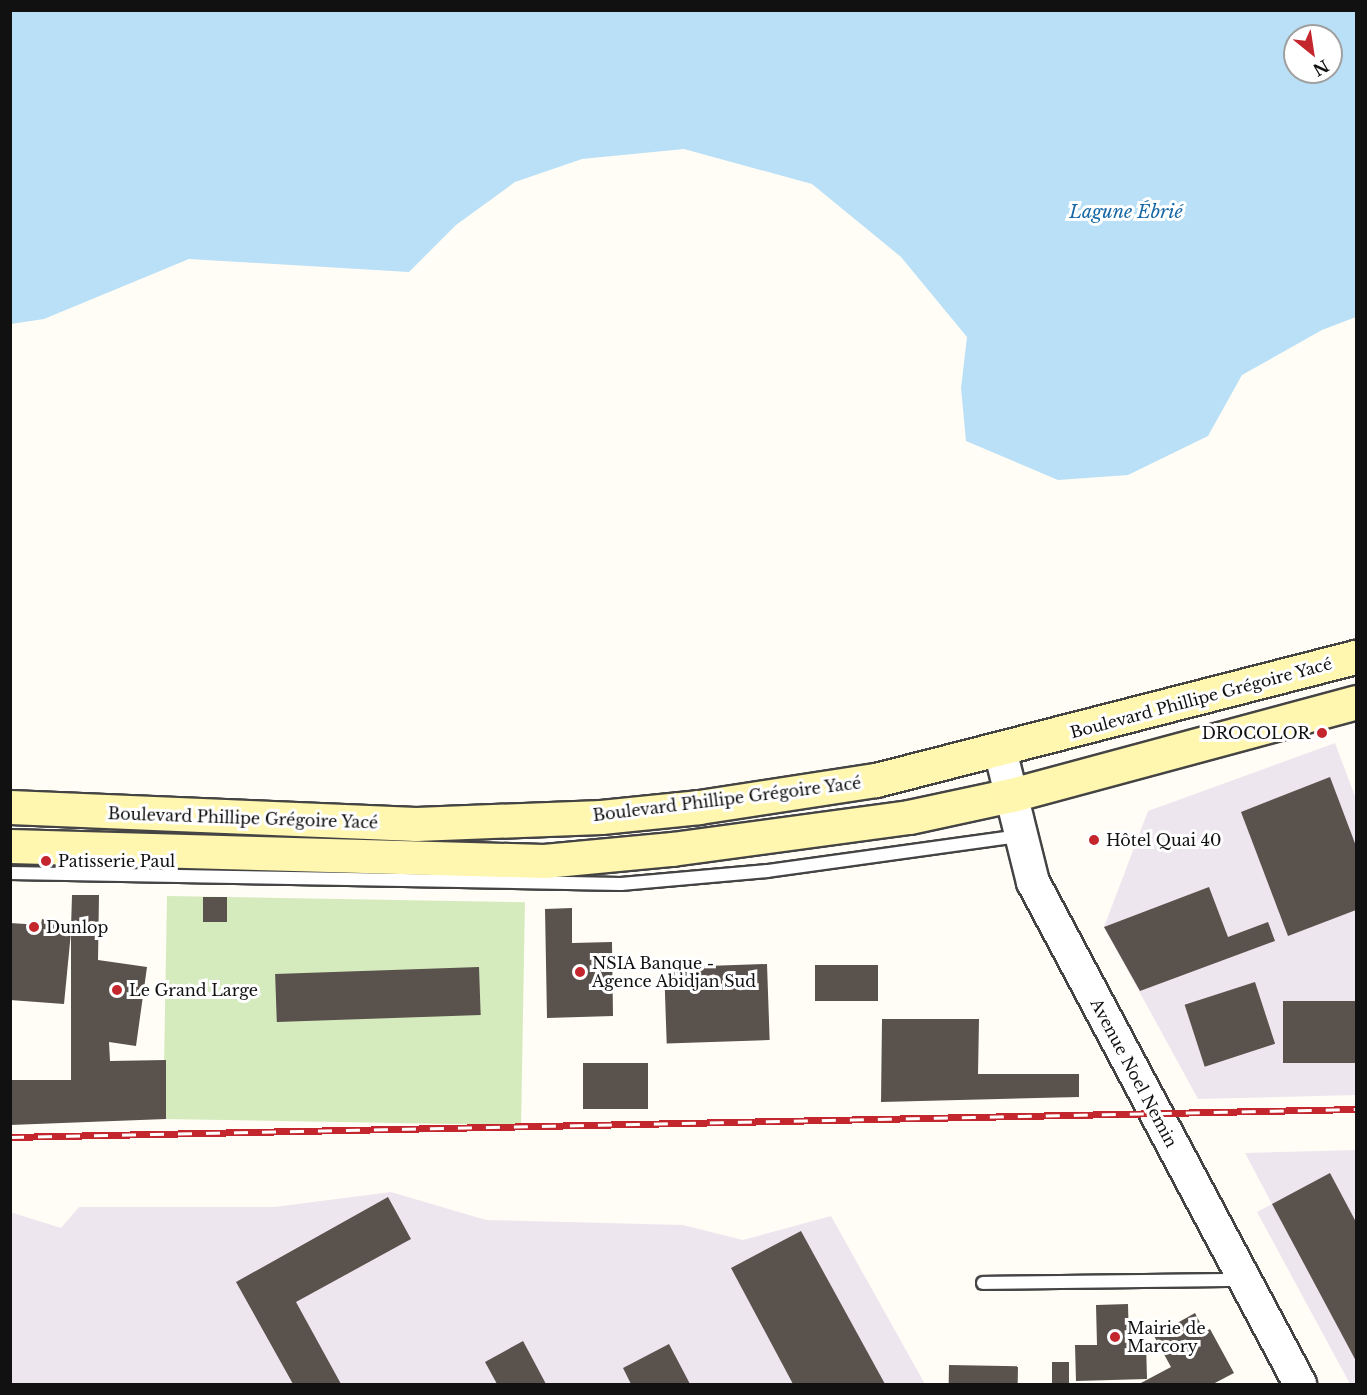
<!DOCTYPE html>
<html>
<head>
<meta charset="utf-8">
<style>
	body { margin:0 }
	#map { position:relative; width:1367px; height:1395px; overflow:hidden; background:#fffdf5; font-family:"Libre Baskerville",serif }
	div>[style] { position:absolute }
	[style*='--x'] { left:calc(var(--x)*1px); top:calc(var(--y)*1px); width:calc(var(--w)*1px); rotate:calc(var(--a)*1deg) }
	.industrial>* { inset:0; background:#eee6ef }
	.green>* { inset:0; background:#d5ebbd; transform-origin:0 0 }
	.water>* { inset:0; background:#b9e0f7 }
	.building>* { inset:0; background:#5a524d; transform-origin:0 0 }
	.roads { filter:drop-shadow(2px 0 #444) drop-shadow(-2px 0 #444) drop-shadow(0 2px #444) drop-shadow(0 -2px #444) }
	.service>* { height:12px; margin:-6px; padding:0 6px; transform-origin:6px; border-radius:6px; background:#fff }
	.tertiary>* { height:32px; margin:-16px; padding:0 16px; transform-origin:16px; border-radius:16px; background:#fff }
	.secondary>* { height:33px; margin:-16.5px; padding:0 16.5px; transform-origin:16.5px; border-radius:16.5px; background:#fff6b0 }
	.rail>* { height:7px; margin-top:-3.5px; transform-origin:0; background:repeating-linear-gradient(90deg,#fff 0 14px,#c4262e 0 28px); box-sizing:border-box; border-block:2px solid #c4262e }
	.dots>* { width:16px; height:16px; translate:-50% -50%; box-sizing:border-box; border:3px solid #fff; border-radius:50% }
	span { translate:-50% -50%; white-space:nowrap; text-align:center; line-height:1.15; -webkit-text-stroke:6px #fff; paint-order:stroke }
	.street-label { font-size:16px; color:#111 }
	.poi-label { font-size:16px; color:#111 }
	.right { translate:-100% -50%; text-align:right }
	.left { translate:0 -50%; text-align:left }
	.water-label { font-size:18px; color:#1768a6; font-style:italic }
	.frame { position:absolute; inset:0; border:12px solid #111; pointer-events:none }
	.north { position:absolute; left:1283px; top:24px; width:60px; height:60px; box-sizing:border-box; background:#fff; border:2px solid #a0a0a0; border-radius:50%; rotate:150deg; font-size:16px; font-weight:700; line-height:24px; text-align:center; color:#111 }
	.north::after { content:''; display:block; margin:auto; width:21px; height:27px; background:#c4262e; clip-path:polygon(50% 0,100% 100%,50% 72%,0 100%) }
</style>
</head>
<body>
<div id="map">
	<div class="industrial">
		<div style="clip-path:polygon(1335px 743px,1356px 799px,1356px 1095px,1198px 1099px,1104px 927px,1148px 811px)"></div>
		<div style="clip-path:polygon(1356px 1150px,1356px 1384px,1350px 1384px,1257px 1212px,1272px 1204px,1245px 1153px)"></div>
		<div style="clip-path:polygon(391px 1192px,486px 1220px,683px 1225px,743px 1240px,831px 1216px,925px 1384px,11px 1384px,10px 1212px,61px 1228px,79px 1207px,274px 1207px)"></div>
	</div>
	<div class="green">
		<div style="left:167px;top:896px;width:358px;height:223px;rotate:1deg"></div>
	</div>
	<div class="water">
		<div style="clip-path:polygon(evenodd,11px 10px,1356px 11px,1356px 317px,1322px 330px,1242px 375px,1208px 436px,1128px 475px,1058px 480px,966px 441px,961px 388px,967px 337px,901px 257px,812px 184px,684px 149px,582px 159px,515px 182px,456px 225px,409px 272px,189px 259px,44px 319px,11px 324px,11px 10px,1295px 36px,1331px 36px,1331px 72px,1295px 72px,1295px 36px)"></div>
	</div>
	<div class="building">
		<div style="clip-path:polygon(1330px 777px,1356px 846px,1356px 910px,1288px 936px,1241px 812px)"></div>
		<div style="clip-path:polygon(1209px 887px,1228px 937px,1268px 922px,1275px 941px,1140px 991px,1104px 927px)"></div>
		<div style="clip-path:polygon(72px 895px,99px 895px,98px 960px,147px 967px,136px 1046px,109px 1042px,110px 1061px,166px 1060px,166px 1119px,10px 1125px,10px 1080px,71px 1080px,71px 932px,64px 1004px,10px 1000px,10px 923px,41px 925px,42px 919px,71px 928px)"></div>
		<div style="left:203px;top:897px;width:24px;height:25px"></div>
		<div style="clip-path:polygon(572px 908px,572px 943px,612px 942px,613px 1016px,547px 1018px,545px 909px)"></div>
		<div style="left:767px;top:964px;width:76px;height:103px;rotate:88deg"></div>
		<div style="left:815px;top:965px;width:63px;height:36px"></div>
		<div style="left:479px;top:967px;width:48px;height:204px;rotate:88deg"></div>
		<div style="left:1255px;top:982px;width:65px;height:74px;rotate:72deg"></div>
		<div style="left:1356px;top:1001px;width:62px;height:73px;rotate:90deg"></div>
		<div style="clip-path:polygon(882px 1019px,979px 1019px,978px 1074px,1079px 1074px,1079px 1097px,881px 1102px)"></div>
		<div style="left:583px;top:1063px;width:65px;height:46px"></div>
		<div style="clip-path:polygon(1330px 1173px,1356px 1222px,1356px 1361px,1272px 1204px)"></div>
		<div style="clip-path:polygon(388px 1197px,411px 1239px,296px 1302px,341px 1384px,293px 1384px,236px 1282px)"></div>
		<div style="clip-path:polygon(801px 1231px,885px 1384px,793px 1384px,731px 1268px)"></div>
		<div style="clip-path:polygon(1128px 1304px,1129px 1344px,1146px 1343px,1147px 1379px,1076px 1381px,1075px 1345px,1097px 1345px,1096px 1305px)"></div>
		<div style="clip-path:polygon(1195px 1313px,1205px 1332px,1210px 1329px,1234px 1373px,1213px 1384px,1139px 1384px,1171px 1367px,1154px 1336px)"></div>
		<div style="clip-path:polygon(523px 1341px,546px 1384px,497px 1384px,485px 1362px)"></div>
		<div style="clip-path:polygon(669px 1344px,690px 1384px,631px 1384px,623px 1368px)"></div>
		<div style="left:1052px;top:1362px;width:17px;height:22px"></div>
		<div style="left:949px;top:1365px;width:69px;height:19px;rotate:1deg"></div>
	</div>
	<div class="roads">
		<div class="service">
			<div style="--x:10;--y:873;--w:611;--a:1.03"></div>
			<div style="--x:621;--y:884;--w:147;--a:-5.1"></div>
			<div style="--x:767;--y:871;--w:253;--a:-7.9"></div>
			<div style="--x:983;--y:1283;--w:259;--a:-0.7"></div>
		</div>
		<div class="tertiary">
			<div style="--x:1000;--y:750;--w:136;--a:76"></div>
			<div style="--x:1033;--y:882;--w:569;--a:61.99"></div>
		</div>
		<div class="secondary">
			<div style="--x:10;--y:807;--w:406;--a:2.4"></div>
			<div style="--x:416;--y:824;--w:185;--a:-2.2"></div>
			<div style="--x:601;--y:817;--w:99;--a:-5.8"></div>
			<div style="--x:699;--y:807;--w:179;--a:-8.7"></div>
			<div style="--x:876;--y:780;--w:496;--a:-14.4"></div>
			<div style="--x:10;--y:846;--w:534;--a:1.61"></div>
			<div style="--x:544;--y:861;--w:129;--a:-5.4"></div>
			<div style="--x:672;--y:849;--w:239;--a:-7.7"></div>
			<div style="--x:909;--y:817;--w:105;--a:-12.1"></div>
			<div style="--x:1012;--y:795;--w:356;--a:-15.1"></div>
		</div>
	</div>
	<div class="rail">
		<div style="--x:10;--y:1137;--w:1346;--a:-1.19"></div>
	</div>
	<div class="dots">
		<div style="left:1322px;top:733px;background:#c4262e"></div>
		<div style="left:1094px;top:840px;background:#c4262e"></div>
		<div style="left:46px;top:861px;background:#c4262e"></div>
		<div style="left:34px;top:927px;background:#c4262e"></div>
		<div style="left:580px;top:972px;background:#c4262e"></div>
		<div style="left:117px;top:990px;background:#c4262e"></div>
		<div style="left:1115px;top:1337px;background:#c4262e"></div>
	</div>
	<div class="street-label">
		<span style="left:1201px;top:698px;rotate:-15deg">Boulevard Phillipe Grégoire Yacé</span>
		<span style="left:727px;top:799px;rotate:-7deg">Boulevard Phillipe Grégoire Yacé</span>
		<span style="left:243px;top:818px;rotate:2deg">Boulevard Phillipe Grégoire Yacé</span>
		<span style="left:1134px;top:1073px;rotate:62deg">Avenue Noel Nemin</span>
	</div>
	<div class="poi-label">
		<span class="right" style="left:1310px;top:733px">DROCOLOR</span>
		<span class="left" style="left:1106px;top:840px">Hôtel Quai 40</span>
		<span class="left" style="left:58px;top:861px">Patisserie Paul</span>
		<span class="left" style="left:46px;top:927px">Dunlop</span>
		<span class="left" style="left:592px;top:972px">NSIA Banque -<br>Agence Abidjan Sud</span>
		<span class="left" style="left:129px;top:990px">Le Grand Large</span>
		<span class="left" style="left:1127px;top:1337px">Mairie de<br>Marcory</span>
	</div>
	<div class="water-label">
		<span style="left:1126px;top:212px">Lagune Ébrié</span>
	</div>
	<div class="frame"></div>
	<div class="north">N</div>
</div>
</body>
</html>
